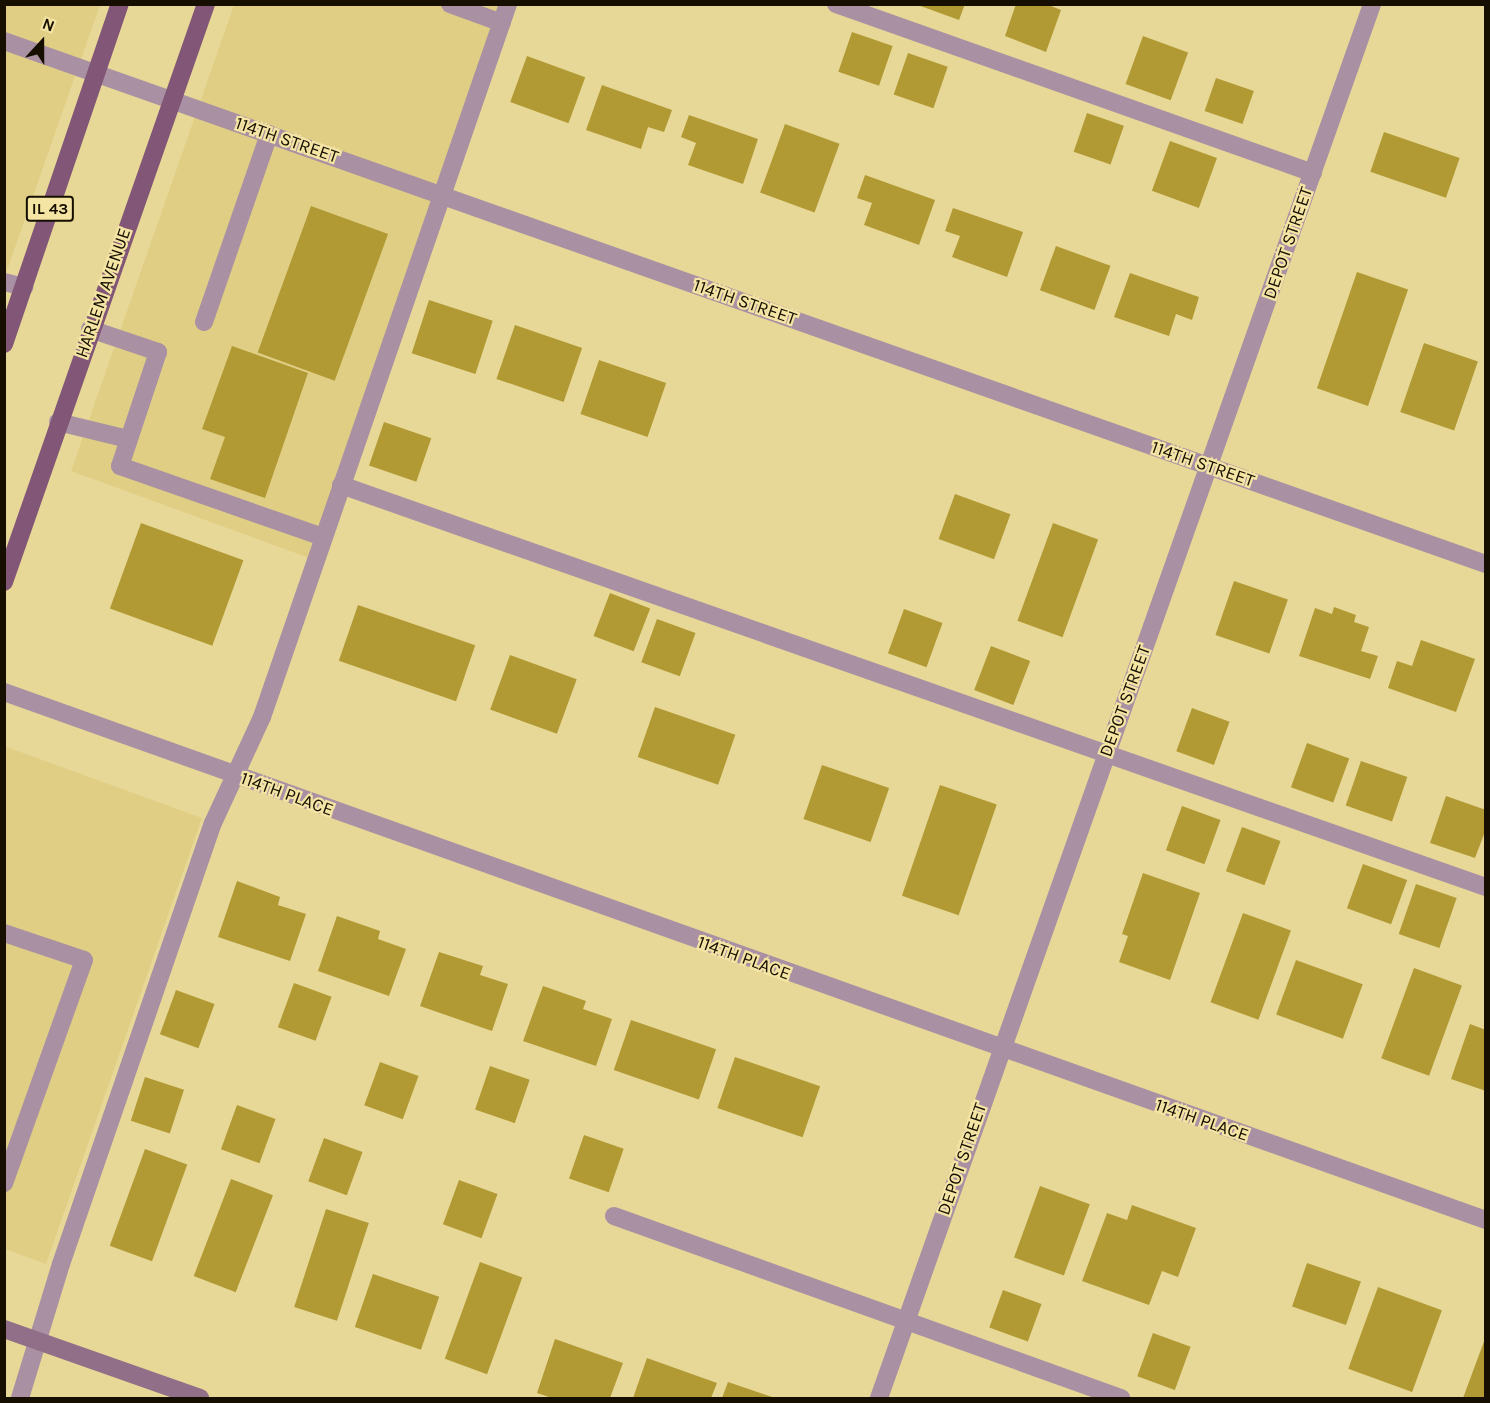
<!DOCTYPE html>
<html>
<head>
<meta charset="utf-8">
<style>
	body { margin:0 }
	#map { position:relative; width:1490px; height:1403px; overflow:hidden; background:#e8d897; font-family:Karla,sans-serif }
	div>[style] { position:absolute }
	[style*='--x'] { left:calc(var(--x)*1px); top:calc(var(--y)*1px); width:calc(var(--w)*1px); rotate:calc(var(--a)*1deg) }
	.built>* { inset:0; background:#e0ce85 }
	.building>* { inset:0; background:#b19a34; transform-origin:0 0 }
	.lane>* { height:18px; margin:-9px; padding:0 9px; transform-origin:9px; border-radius:9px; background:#a991a3 }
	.street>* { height:18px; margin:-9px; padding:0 9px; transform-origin:9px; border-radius:9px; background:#a991a3 }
	.secondary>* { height:18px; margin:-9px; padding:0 9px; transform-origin:9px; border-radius:9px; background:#926f89 }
	.primary>* { height:18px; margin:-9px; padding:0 9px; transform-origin:9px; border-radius:9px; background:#815676 }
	span { translate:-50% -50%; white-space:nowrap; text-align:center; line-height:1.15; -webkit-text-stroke:4.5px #f5e5a4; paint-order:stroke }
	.shield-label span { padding:2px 4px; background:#f5e5a4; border:2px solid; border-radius:4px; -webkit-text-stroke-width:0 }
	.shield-label { font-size:16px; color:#160f00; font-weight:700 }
	.street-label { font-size:18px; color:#160f00 }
	.frame { position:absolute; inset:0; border:6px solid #160f00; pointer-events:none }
	.north { position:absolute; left:12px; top:12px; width:60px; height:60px; -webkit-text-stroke:4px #f5e5a4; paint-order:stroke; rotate:21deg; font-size:16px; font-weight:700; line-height:24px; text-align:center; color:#160f00 }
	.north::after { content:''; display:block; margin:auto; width:21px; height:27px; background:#160f00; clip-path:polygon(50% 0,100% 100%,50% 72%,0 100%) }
</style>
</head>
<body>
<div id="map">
	<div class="built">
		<div style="clip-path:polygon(5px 5px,100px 5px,5px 276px)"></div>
		<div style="clip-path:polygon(234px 5px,508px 5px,315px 560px,71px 471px)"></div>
		<div style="clip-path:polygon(4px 746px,202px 818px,46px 1264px,5px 1249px)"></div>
	</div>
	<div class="building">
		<div style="clip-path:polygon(915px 4px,965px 4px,959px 20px)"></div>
		<div style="clip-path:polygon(1016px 4px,1046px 4px,1061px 10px,1046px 52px,1005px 36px)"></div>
		<div style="left:852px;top:32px;width:43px;height:42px;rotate:19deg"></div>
		<div style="left:1143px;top:36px;width:48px;height:51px;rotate:20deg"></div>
		<div style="left:908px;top:53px;width:42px;height:44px;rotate:19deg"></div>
		<div style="left:527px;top:56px;width:62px;height:49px;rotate:20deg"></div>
		<div style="left:1216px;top:78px;width:40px;height:35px;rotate:19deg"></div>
		<div style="clip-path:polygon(602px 85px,672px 110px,664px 132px,648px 127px,641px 149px,586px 130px)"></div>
		<div style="left:1087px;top:113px;width:39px;height:41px;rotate:19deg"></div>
		<div style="clip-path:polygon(689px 115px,758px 139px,743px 184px,688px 165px,696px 143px,681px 137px)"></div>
		<div style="left:785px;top:124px;width:58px;height:73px;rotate:20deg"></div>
		<div style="left:1384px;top:132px;width:80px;height:42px;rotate:19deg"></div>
		<div style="left:1170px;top:141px;width:50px;height:53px;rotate:20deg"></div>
		<div style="clip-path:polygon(865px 175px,935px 200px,919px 245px,864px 225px,872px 203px,857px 198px)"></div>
		<div style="left:311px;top:206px;width:82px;height:156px;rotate:20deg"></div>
		<div style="clip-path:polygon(953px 208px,1023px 232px,1007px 277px,952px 257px,960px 236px,945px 231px)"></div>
		<div style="left:1056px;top:246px;width:58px;height:47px;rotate:20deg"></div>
		<div style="left:1357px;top:272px;width:54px;height:123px;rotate:19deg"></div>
		<div style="clip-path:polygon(1130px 273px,1199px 297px,1192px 320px,1176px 314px,1169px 336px,1114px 317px)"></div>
		<div style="left:429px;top:300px;width:67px;height:56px;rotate:18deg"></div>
		<div style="left:515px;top:325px;width:71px;height:57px;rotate:19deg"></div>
		<div style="left:1424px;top:343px;width:57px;height:73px;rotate:19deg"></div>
		<div style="clip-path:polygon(232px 346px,308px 373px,265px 498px,210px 479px,225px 437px,202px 429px)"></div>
		<div style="left:599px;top:360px;width:71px;height:57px;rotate:19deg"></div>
		<div style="left:384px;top:422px;width:50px;height:46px;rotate:19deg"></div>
		<div style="left:955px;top:494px;width:59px;height:48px;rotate:20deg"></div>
		<div style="left:141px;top:523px;width:109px;height:91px;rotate:20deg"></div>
		<div style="left:1053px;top:523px;width:48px;height:104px;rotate:20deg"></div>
		<div style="left:1234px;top:581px;width:57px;height:57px;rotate:19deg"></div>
		<div style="left:610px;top:593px;width:43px;height:46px;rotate:21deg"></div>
		<div style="left:358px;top:605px;width:124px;height:59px;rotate:19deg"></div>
		<div style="clip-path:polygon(1334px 607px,1356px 615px,1354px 622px,1369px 627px,1361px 651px,1378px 656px,1370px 679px,1299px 656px,1315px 608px,1332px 614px)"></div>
		<div style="left:904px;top:609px;width:41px;height:47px;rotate:20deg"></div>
		<div style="left:657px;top:619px;width:41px;height:46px;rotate:20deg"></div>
		<div style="clip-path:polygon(1421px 640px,1475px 659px,1456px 712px,1388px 688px,1397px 661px,1412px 666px)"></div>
		<div style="left:991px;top:646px;width:42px;height:47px;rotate:21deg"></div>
		<div style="left:510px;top:655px;width:71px;height:58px;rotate:20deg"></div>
		<div style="left:655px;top:707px;width:85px;height:53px;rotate:19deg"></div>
		<div style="left:1192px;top:708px;width:40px;height:46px;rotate:20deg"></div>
		<div style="left:1307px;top:743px;width:45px;height:47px;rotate:20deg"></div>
		<div style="left:1361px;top:761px;width:49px;height:47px;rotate:19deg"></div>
		<div style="left:822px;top:765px;width:71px;height:57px;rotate:19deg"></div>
		<div style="left:940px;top:785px;width:60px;height:117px;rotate:19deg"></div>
		<div style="clip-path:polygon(1446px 796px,1486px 810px,1486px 829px,1475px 858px,1430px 843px)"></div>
		<div style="left:1182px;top:806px;width:41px;height:47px;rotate:20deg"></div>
		<div style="left:1242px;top:827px;width:41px;height:47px;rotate:20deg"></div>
		<div style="left:1363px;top:864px;width:47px;height:47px;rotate:20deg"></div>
		<div style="clip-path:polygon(1143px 873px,1200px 893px,1170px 980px,1119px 962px,1128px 936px,1122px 934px)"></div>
		<div style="clip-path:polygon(237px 881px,280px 897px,278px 905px,306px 914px,290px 961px,218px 937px)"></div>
		<div style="left:1416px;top:884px;width:43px;height:53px;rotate:19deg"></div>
		<div style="left:1243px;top:913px;width:51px;height:95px;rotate:20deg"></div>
		<div style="clip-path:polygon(337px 916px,380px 931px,378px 939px,406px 949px,389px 996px,318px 971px)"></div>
		<div style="clip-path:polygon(439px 952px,483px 966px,480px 975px,508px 984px,492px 1031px,420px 1006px)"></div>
		<div style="left:1296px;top:960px;width:71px;height:58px;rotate:20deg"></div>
		<div style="left:1414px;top:968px;width:51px;height:96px;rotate:20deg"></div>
		<div style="left:294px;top:983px;width:40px;height:47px;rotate:20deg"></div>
		<div style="clip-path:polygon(543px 986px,586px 1001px,583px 1009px,612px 1019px,596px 1066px,523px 1041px)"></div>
		<div style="left:176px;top:990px;width:41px;height:47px;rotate:20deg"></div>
		<div style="left:631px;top:1020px;width:90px;height:53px;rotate:19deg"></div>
		<div style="clip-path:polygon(1470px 1024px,1486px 1030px,1486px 1091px,1451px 1079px)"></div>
		<div style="left:735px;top:1057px;width:90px;height:54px;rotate:19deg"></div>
		<div style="left:380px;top:1062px;width:41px;height:46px;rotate:20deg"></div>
		<div style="left:490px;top:1066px;width:42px;height:46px;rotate:19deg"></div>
		<div style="left:145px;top:1077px;width:41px;height:46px;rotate:18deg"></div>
		<div style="left:237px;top:1105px;width:41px;height:47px;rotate:20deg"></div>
		<div style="left:584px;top:1135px;width:42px;height:46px;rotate:19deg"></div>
		<div style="left:324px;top:1138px;width:41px;height:46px;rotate:20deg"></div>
		<div style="left:145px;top:1149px;width:45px;height:103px;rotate:20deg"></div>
		<div style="left:231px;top:1179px;width:45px;height:104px;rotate:21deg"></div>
		<div style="left:459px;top:1180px;width:41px;height:47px;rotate:20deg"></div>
		<div style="left:1040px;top:1186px;width:53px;height:76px;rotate:20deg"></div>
		<div style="clip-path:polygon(1132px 1205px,1196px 1228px,1178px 1277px,1162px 1271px,1149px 1305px,1082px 1281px,1107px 1213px,1127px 1220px)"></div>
		<div style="left:326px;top:1209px;width:45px;height:103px;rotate:18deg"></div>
		<div style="left:480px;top:1262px;width:45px;height:103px;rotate:20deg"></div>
		<div style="left:1307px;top:1263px;width:57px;height:46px;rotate:19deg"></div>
		<div style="left:373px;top:1274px;width:70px;height:56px;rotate:19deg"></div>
		<div style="left:1378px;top:1287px;width:68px;height:87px;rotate:20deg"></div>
		<div style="left:1003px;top:1290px;width:41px;height:40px;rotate:20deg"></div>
		<div style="left:1153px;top:1333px;width:40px;height:46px;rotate:20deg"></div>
		<div style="clip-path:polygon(1486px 1336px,1486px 1398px,1463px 1398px)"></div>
		<div style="clip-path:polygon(555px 1339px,623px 1363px,610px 1398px,552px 1398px,537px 1393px)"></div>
		<div style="clip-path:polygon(647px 1358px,717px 1383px,711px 1398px,633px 1398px)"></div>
		<div style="clip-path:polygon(728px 1382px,775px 1398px,722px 1398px)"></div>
	</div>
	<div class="lane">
		<div style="--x:450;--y:4;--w:55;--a:20.1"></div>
		<div style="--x:836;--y:4;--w:506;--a:19.51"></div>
		<div style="--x:4;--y:282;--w:21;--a:14"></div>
		<div style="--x:204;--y:322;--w:199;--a:-70.9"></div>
		<div style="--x:90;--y:329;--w:72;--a:18.7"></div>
		<div style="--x:158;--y:352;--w:120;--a:108.4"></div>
		<div style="--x:120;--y:466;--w:215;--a:19.3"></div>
		<div style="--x:58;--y:422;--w:72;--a:13.7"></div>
		<div style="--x:341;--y:485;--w:1214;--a:19.35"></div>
		<div style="--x:4;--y:933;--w:84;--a:18.6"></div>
		<div style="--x:84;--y:960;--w:237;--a:109.7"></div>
		<div style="--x:614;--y:1216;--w:539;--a:19.75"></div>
		<div style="--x:20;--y:1398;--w:140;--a:-73"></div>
		<div style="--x:61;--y:1264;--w:466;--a:-71"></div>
		<div style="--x:213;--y:823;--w:117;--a:-65.2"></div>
		<div style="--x:262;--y:717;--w:754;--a:-70.96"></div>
	</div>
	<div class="street">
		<div style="--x:4;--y:41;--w:1572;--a:19.44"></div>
		<div style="--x:4;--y:692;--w:1573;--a:19.61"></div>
		<div style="--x:879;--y:1398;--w:1479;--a:-70.52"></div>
	</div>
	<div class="secondary">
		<div style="--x:4;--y:1329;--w:208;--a:19.4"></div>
	</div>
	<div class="primary">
		<div style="--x:4;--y:344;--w:359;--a:-71.2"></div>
		<div style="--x:4;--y:582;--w:612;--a:-70.74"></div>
	</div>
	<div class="shield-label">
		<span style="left:50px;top:209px">IL 43</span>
	</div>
	<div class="street-label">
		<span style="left:287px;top:140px;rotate:19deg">114TH STREET</span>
		<span style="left:1288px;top:243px;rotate:-71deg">DEPOT STREET</span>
		<span style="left:103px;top:293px;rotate:-71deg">HARLEM AVENUE</span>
		<span style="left:745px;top:302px;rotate:19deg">114TH STREET</span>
		<span style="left:1203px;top:464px;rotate:19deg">114TH STREET</span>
		<span style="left:1125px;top:701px;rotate:-70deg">DEPOT STREET</span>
		<span style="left:287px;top:794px;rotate:20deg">114TH PLACE</span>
		<span style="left:744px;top:958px;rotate:20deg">114TH PLACE</span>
		<span style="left:1202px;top:1120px;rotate:19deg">114TH PLACE</span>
		<span style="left:962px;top:1159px;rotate:-71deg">DEPOT STREET</span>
	</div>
	<div class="frame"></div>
	<div class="north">N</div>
</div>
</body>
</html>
